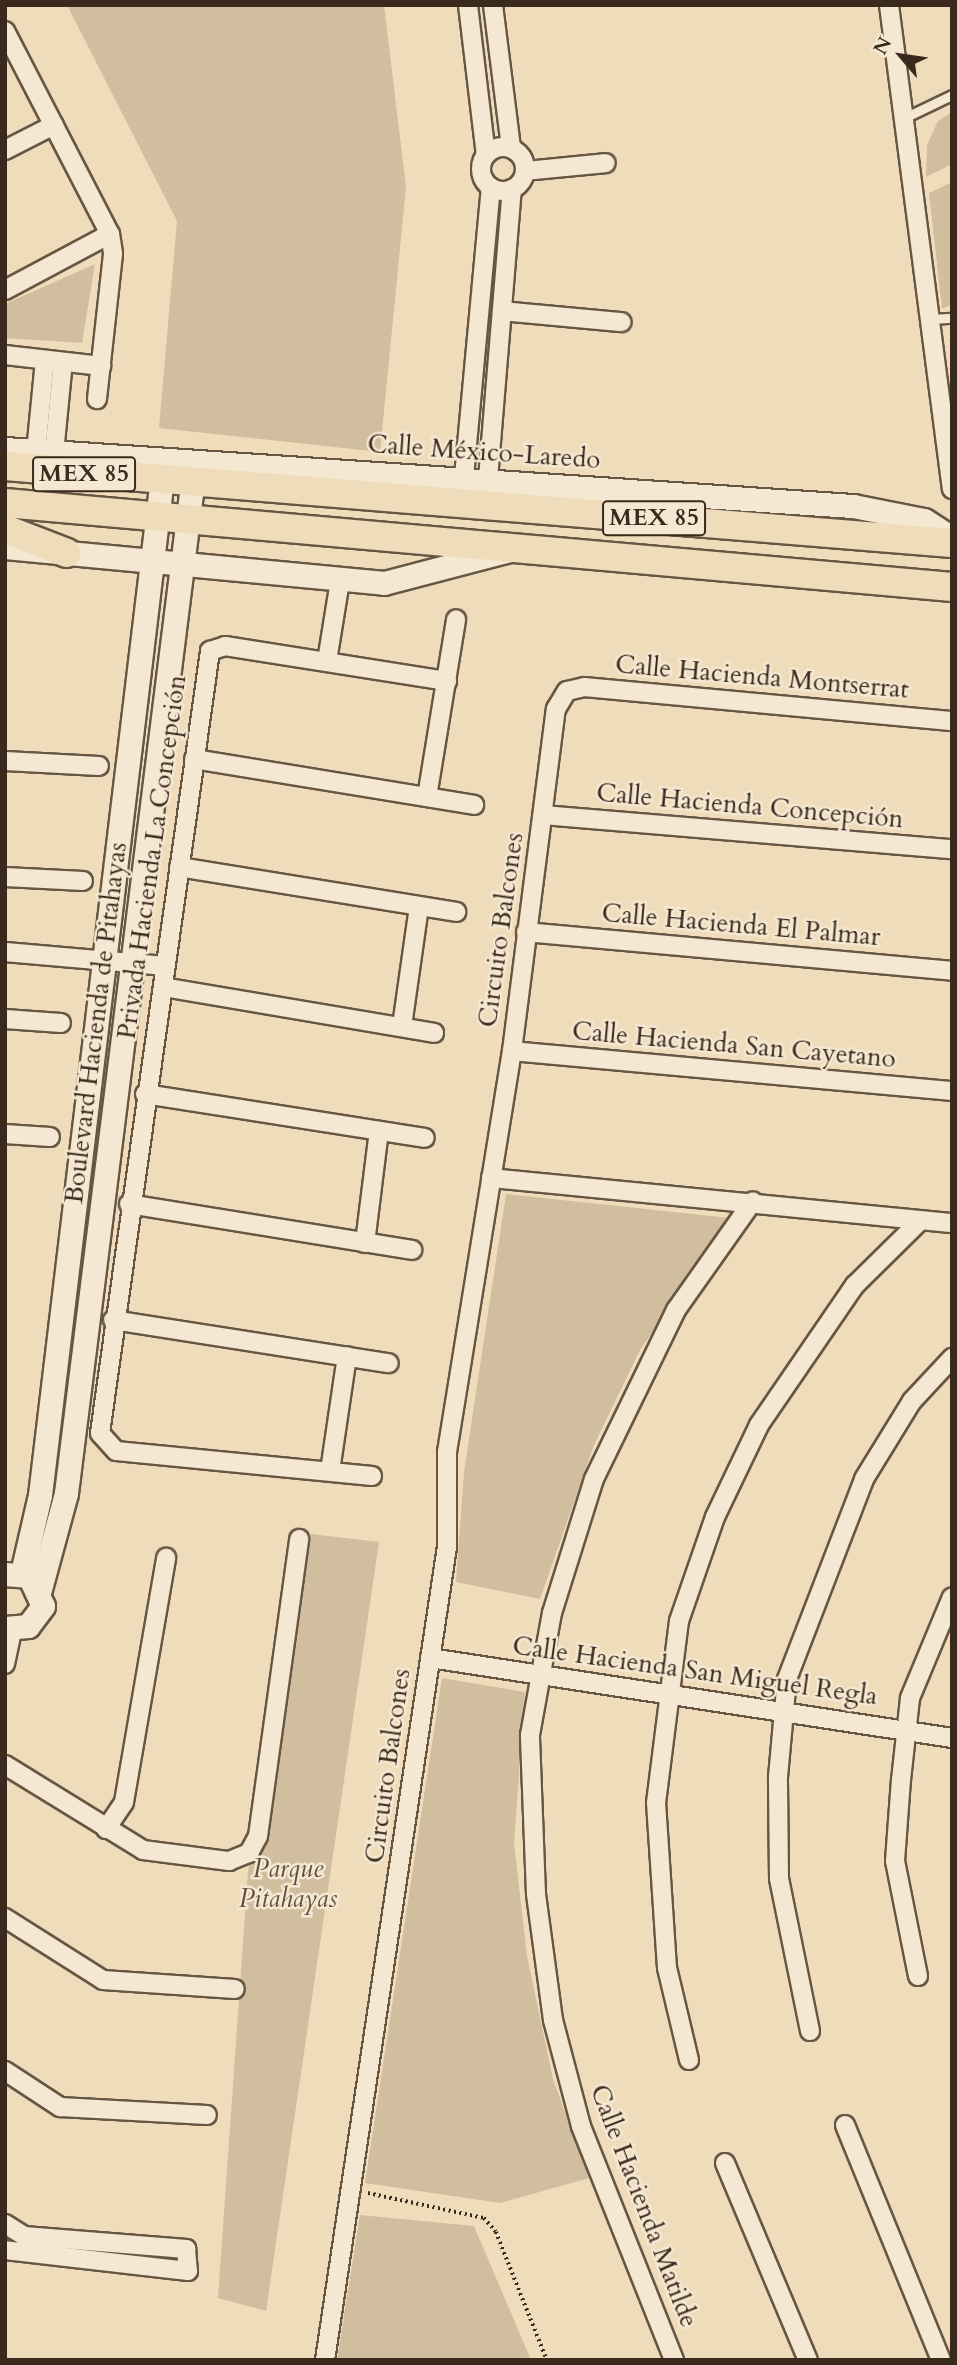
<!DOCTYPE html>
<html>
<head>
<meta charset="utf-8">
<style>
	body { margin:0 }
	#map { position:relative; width:957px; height:2365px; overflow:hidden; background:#efdcba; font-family:Cardo,serif }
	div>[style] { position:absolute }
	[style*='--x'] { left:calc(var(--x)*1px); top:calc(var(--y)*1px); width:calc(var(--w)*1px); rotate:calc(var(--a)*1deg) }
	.green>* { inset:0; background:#d0be9f }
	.path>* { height:3.5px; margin-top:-1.75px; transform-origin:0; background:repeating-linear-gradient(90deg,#3a291d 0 2px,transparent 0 5.5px) }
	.roads { filter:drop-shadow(2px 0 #675644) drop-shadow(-2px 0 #675644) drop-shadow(0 2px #675644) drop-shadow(0 -2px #675644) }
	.service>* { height:9px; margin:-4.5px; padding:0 4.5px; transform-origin:4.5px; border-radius:4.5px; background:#f5e8d2 }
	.minor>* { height:18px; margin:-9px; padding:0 9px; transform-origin:9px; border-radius:9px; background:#f5e8d2 }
	.minor>.ring { margin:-9px; padding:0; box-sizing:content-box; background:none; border:18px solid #f5e8d2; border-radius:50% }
	.tertiary>* { height:23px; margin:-11.5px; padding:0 11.5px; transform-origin:11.5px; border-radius:11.5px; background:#f5e8d2 }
	.primary>* { height:28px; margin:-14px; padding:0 14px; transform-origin:14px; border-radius:14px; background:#efdcba }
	span { translate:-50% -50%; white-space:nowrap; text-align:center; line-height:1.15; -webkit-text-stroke:5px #f5e8d2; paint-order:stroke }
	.shield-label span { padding:2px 5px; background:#f5e8d2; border:2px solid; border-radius:5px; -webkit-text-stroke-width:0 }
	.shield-label { font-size:24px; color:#3a291d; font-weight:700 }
	.street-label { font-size:26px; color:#3a291d }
	.park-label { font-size:26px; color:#604e3e; font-style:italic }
	.frame { position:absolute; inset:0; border:7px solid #3a291d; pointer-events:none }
	.north { position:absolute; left:866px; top:21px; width:70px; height:70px; -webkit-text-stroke:5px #f5e8d2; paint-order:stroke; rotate:299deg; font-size:19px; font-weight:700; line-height:28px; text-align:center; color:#3a291d }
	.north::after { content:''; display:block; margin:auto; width:24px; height:32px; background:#3a291d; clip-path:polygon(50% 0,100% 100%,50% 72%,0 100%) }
</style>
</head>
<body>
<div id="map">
	<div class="green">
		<div style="clip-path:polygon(67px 5px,384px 5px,406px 187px,380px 452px,159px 428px,177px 221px)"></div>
		<div style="clip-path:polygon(952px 112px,952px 164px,926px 177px,927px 145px,938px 121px)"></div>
		<div style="clip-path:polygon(952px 182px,952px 304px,942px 309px,929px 193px)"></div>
		<div style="clip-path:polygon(95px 264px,82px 343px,5px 338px,5px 304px)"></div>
		<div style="clip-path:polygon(506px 1194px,730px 1218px,640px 1350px,594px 1445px,540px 1599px,456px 1582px,464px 1472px)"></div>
		<div style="clip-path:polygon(311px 1534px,379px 1542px,266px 2311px,218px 2298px,248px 1872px)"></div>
		<div style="clip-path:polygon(442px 1678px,525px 1692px,514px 1843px,527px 1956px,553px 2079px,589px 2178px,500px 2203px,365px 2183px)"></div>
		<div style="clip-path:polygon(360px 2215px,474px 2226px,531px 2360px,337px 2360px)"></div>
	</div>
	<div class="path">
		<div style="--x:368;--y:2193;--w:119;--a:12.2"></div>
		<div style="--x:484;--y:2218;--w:18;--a:49"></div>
		<div style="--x:496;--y:2232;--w:138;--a:68.3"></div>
	</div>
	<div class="roads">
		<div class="service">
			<div style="--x:906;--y:117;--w:51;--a:-25.6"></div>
			<div style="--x:930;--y:319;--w:22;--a:-3"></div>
		</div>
		<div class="minor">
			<div style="--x:468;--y:5;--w:151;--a:83.2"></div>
			<div style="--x:493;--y:5;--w:144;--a:82.8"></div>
			<div style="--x:889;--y:5;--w:488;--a:82.6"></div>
			<div style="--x:5;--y:31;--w:229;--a:62.7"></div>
			<div style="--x:110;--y:234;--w:20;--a:81"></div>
			<div style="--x:113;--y:254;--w:146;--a:96.3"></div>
			<div class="ring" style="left:481px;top:147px;width:26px;height:26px"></div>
			<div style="--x:5;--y:150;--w:55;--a:-27"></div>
			<div style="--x:525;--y:171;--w:81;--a:-5.6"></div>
			<div style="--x:5;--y:290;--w:119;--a:-28.1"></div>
			<div style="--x:502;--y:311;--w:120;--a:5.3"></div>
			<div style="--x:5;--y:355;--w:97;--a:6.5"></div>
			<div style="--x:36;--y:452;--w:92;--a:-84.4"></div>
			<div style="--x:54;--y:453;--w:91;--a:-84.4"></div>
			<div style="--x:464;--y:477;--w:291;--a:-84.7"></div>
			<div style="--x:488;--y:479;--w:291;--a:-85.3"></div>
			<div style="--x:327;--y:661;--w:81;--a:-80.8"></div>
			<div style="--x:194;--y:759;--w:284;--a:9.3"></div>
			<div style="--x:5;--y:761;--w:94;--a:3"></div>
			<div style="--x:427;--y:797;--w:180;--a:-80.7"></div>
			<div style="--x:543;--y:815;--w:410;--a:4.8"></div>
			<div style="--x:179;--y:867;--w:281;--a:9.2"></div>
			<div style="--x:5;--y:877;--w:78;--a:2.9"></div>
			<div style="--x:526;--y:932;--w:428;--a:5.2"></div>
			<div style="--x:5;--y:952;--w:161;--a:5"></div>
			<div style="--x:163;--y:987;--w:275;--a:9.6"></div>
			<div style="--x:5;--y:1019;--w:56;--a:4.1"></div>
			<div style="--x:402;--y:1026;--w:121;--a:-81.9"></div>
			<div style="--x:512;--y:1051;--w:442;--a:5.2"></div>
			<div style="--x:145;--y:1094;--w:283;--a:8.9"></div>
			<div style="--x:5;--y:1134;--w:45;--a:3.8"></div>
			<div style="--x:491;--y:1178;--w:463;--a:5.6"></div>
			<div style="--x:129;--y:1204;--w:287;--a:9.2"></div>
			<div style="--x:365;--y:1243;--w:113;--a:-82.9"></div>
			<div style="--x:113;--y:1320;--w:279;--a:8.9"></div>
			<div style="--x:330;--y:1471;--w:116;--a:-81.6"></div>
			<div style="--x:372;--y:1476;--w:257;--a:-174.4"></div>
			<div style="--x:116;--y:1451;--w:24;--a:-132"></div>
			<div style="--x:100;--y:1433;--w:790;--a:-81.99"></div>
			<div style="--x:210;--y:651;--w:16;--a:-18"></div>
			<div style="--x:225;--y:646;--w:225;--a:9"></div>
			<div style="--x:430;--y:1658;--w:528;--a:8.71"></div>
			<div style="--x:5;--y:1664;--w:35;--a:-78"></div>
			<div style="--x:5;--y:1765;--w:162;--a:31.6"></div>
			<div style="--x:143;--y:1850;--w:87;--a:7.3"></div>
			<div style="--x:229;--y:1861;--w:22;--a:-22"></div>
			<div style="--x:249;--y:1853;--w:19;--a:-62"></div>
			<div style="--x:258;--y:1836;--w:300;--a:-82.1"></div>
			<div style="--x:106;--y:1829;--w:32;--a:-56"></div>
			<div style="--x:124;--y:1802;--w:248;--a:-80.2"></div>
			<div style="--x:5;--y:1918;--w:116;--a:32.3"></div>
			<div style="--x:103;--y:1980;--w:132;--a:3.9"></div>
			<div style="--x:918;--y:1976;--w:117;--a:-101.3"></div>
			<div style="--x:895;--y:1861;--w:81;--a:-85.8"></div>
			<div style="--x:901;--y:1780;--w:82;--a:-83.7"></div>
			<div style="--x:910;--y:1698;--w:109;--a:-67.4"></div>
			<div style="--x:810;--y:2031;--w:156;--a:-101.5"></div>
			<div style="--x:779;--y:1878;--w:101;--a:-90.6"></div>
			<div style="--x:778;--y:1777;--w:98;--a:-84.8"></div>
			<div style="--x:787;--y:1679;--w:214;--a:-68.9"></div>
			<div style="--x:864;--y:1479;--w:92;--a:-58.4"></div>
			<div style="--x:912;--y:1401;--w:59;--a:-47.1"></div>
			<div style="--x:689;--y:2060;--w:95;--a:-103.4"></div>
			<div style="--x:667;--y:1968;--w:165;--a:-93.8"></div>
			<div style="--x:656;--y:1803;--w:183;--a:-82.8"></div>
			<div style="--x:679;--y:1621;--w:110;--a:-70.9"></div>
			<div style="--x:715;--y:1517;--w:102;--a:-64.4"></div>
			<div style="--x:759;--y:1425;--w:170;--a:-55.6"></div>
			<div style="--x:855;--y:1285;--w:91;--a:-44.6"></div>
			<div style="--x:5;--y:2071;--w:66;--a:33.2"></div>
			<div style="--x:60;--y:2107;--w:147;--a:3.1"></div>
			<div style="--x:845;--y:2125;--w:254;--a:67.8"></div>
			<div style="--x:725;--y:2163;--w:214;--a:67.2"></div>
			<div style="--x:5;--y:2224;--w:22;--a:32"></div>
			<div style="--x:24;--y:2236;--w:163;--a:4.6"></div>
			<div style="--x:186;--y:2249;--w:22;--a:85"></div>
			<div style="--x:188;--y:2271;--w:184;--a:-173.5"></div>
			<div style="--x:325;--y:2360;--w:822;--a:-81.47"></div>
			<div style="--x:447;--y:1547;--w:95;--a:-90"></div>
			<div style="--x:447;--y:1452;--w:406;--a:-80.8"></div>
			<div style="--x:512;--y:1051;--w:345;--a:-82.7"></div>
			<div style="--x:556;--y:709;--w:21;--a:-59"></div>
			<div style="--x:567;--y:691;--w:18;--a:-13"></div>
			<div style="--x:585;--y:687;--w:369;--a:5.3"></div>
			<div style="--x:674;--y:2360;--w:252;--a:-111.7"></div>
			<div style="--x:581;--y:2126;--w:110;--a:-104.8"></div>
			<div style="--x:553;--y:2020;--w:127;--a:-97.7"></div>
			<div style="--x:536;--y:1894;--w:159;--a:-92.2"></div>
			<div style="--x:530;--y:1735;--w:124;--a:-79.8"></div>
			<div style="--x:552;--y:1613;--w:140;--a:-72.6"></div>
			<div style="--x:594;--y:1479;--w:188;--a:-64.1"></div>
			<div style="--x:676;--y:1310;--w:133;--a:-54.8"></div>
		</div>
		<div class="tertiary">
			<div style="--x:5;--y:449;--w:850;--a:3.85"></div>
			<div style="--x:853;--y:506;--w:72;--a:11.2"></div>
			<div style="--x:924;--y:520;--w:33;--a:33"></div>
			<div style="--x:5;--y:547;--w:381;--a:5.4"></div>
			<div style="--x:384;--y:583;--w:130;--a:-14.7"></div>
			<div style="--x:22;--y:1573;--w:80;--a:-77"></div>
			<div style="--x:40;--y:1495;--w:1041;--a:-83.16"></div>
			<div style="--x:5;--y:1574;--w:24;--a:5"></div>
			<div style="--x:29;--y:1576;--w:33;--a:65"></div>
			<div style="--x:43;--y:1606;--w:25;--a:127"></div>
			<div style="--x:28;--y:1626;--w:23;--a:175"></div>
			<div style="--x:40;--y:1589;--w:99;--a:-74.8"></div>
			<div style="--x:66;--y:1493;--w:1039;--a:-82.87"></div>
		</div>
		<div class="primary">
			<div style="--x:5;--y:466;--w:950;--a:4.65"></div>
			<div style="--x:5;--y:503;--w:951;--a:5.07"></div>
			<div style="--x:5;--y:529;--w:66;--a:21.2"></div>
		</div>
	</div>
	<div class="shield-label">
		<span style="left:84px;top:474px">MEX 85</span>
		<span style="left:654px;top:518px">MEX 85</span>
	</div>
	<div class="street-label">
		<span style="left:484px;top:452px;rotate:4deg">Calle México-Laredo</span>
		<span style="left:762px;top:677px;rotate:5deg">Calle Hacienda Montserrat</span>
		<span style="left:750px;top:806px;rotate:5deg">Calle Hacienda Concepción</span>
		<span style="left:152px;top:857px;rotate:-82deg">Privada Hacienda La Concepción</span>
		<span style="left:741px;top:925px;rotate:5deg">Calle Hacienda El Palmar</span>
		<span style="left:501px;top:930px;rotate:-82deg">Circuito Balcones</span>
		<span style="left:96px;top:1023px;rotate:-83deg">Boulevard Hacienda de Pitahayas</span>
		<span style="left:734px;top:1045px;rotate:5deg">Calle Hacienda San Cayetano</span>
		<span style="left:695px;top:1671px;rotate:8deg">Calle Hacienda San Miguel Regla</span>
		<span style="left:388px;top:1766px;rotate:-82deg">Circuito Balcones</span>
		<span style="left:644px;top:2206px;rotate:69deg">Calle Hacienda Matilde</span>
	</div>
	<div class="park-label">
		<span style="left:288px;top:1884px">Parque<br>Pitahayas</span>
	</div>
	<div class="frame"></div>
	<div class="north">N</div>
</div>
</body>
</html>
